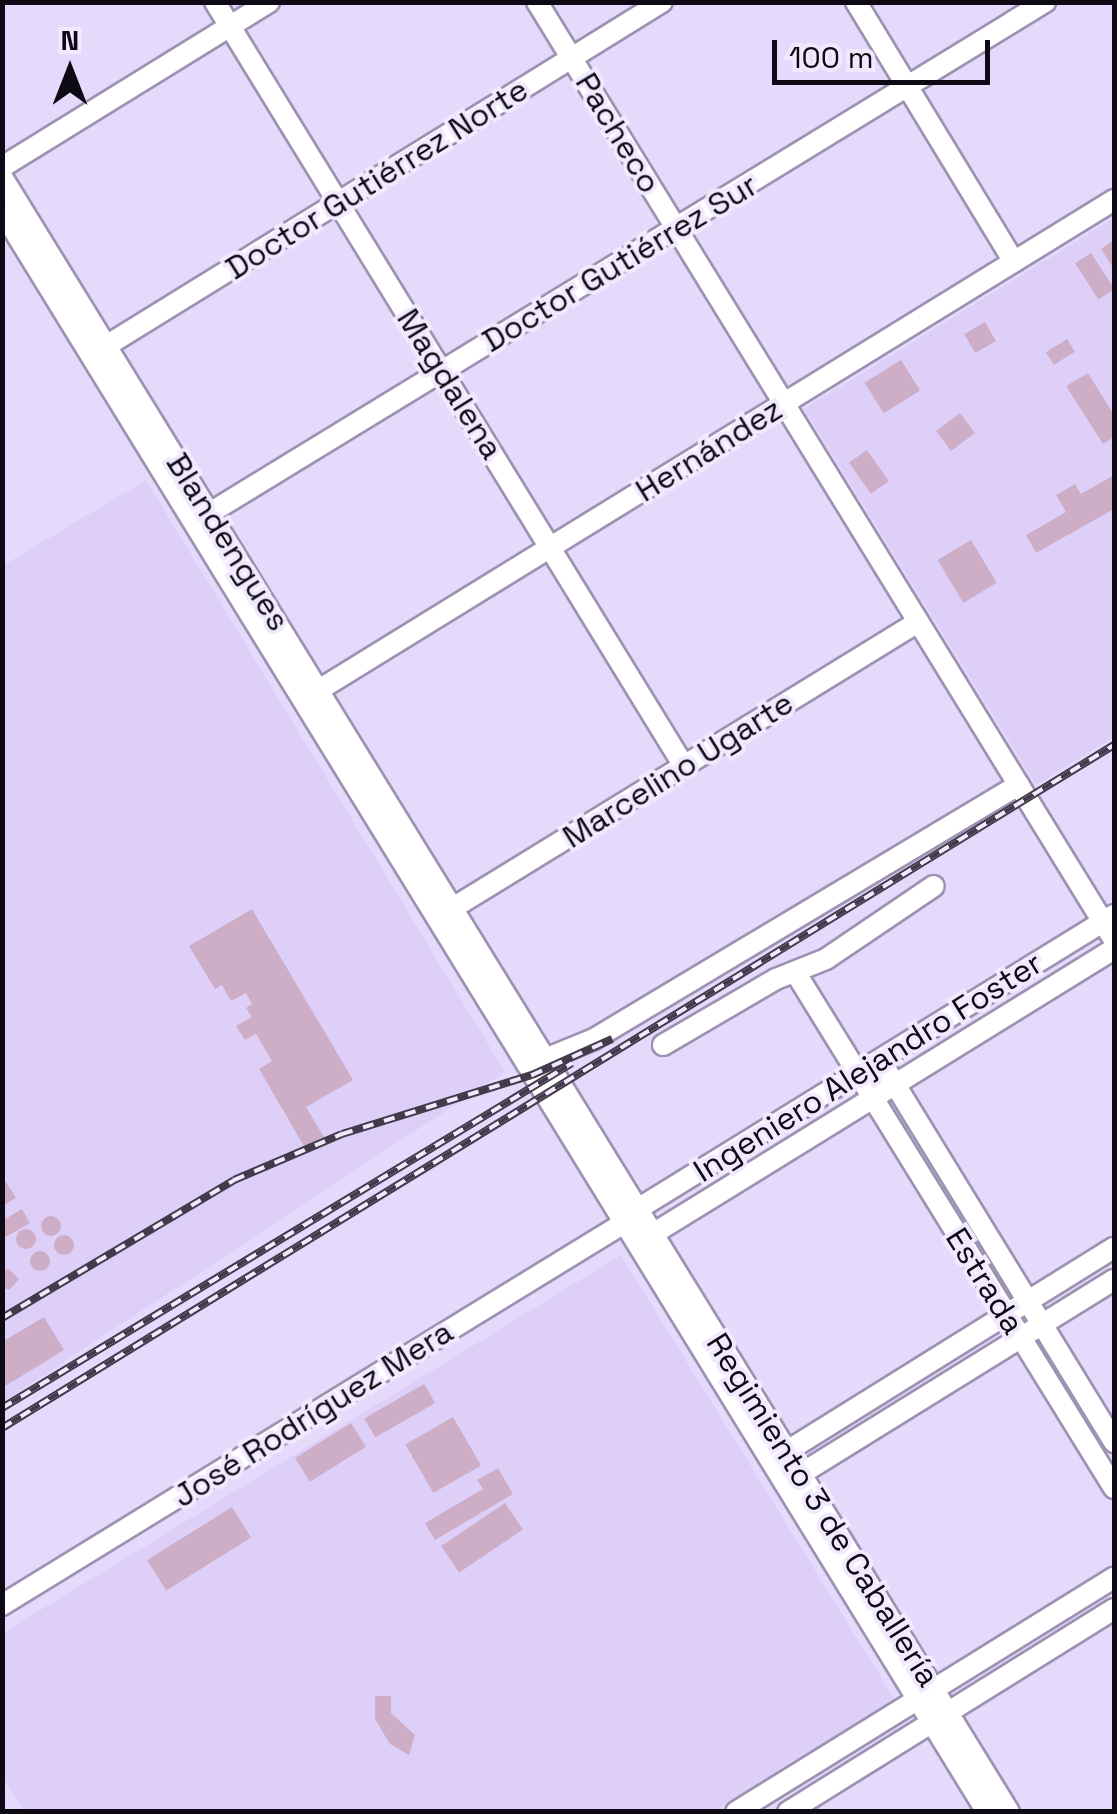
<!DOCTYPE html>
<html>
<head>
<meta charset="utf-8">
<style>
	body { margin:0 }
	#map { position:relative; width:1117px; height:1814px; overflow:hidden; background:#e6dafc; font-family:"Space Grotesk",sans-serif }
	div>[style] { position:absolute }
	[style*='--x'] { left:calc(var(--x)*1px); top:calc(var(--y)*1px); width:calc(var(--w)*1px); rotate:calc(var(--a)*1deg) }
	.built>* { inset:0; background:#decff8 }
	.building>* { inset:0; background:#cdaec6; transform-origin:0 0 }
	.round { border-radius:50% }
	.roads { filter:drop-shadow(2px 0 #9e92b2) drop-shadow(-2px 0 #9e92b2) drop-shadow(0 2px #9e92b2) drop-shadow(0 -2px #9e92b2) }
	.minor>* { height:20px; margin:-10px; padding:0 10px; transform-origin:10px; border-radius:10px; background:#fff }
	.rail>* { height:8px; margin-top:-4px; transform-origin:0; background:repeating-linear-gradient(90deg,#f1eafe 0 11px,#413b4b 0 22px); box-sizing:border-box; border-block:2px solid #413b4b }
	span { translate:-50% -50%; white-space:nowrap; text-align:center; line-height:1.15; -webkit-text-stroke:8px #f1eafe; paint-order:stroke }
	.street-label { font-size:32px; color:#0e0a15 }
	.frame { position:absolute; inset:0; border:5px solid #0e0a15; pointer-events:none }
	.north { position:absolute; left:20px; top:20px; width:100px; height:100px; -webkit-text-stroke:8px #f1eafe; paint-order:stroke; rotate:0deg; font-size:28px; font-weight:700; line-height:40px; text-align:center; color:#0e0a15 }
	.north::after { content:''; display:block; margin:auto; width:35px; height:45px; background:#0e0a15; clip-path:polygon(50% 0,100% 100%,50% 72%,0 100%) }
	.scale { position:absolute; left:772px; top:40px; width:218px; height:45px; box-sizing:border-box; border:5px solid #0e0a15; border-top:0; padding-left:12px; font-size:30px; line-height:35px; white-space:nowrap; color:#0e0a15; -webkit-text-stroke:8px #f1eafe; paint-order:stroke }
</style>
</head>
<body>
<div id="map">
	<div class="built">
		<div style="clip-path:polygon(1112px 219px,1114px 737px,1036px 785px,804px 409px)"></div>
		<div style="clip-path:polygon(146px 480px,505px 1072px,3px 1402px,2px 566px)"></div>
		<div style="clip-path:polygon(621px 1255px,895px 1700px,712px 1811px,24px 1812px,3px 1777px,3px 1633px)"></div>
	</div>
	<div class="building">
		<div style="clip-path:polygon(1114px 240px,1114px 269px,1101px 249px)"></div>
		<div style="left:1091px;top:253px;width:43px;height:19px;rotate:57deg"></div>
		<div style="left:985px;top:322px;width:22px;height:24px;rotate:60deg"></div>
		<div style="left:1067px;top:339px;width:15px;height:25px;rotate:58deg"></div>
		<div style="left:901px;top:360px;width:36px;height:43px;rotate:58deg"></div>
		<div style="clip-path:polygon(1088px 373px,1114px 415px,1114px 437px,1103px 444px,1066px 386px)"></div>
		<div style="left:960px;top:413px;width:25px;height:30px;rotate:53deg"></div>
		<div style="left:867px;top:450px;width:38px;height:22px;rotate:55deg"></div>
		<div style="clip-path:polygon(1114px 475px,1114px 509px,1036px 553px,1026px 535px,1066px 512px,1056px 495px,1075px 484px,1081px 494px)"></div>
		<div style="left:971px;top:540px;width:50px;height:39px;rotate:59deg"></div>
		<div style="clip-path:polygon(252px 909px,353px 1080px,306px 1107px,327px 1142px,308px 1153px,259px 1069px,272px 1061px,256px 1034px,245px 1040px,236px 1026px,252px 1017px,246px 1008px,252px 1004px,246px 993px,231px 1001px,222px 985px,215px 989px,189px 946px)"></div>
		<div style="clip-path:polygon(2px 1176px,16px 1198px,2px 1206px)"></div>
		<div style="clip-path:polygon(22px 1209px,30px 1223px,2px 1239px,2px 1221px)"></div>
		<div class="round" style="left:41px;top:1216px;width:20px;height:20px"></div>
		<div class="round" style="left:16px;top:1229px;width:20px;height:20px"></div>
		<div class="round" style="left:54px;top:1235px;width:20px;height:20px"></div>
		<div class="round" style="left:30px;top:1251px;width:20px;height:20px"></div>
		<div style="clip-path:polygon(9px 1269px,19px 1279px,9px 1290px,2px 1287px,2px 1271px)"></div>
		<div style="clip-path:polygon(44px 1317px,64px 1350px,2px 1388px,2px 1342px)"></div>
		<div style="left:424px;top:1384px;width:22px;height:69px;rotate:60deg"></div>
		<div style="left:453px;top:1417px;width:56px;height:55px;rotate:60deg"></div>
		<div style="left:351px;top:1423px;width:28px;height:66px;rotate:58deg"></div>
		<div style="clip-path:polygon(498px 1468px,513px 1494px,435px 1540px,425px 1523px,483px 1489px,477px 1480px)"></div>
		<div style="left:505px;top:1503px;width:32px;height:77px;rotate:56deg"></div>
		<div style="left:232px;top:1507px;width:36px;height:100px;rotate:58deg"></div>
		<div style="clip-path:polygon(375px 1696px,391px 1696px,391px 1713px,415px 1735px,409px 1755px,390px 1744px,375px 1719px)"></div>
	</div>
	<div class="roads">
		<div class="minor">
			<div style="--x:215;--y:2;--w:896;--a:58.46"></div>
			<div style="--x:537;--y:2;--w:1101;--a:58.4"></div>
			<div style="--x:856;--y:2;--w:304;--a:58.7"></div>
			<div style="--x:2;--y:167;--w:314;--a:-31.7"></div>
			<div style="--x:2;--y:177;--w:1920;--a:58.37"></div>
			<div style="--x:2;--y:211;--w:1880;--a:58.4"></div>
			<div style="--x:98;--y:351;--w:663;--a:-31.75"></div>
			<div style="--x:200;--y:519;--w:991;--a:-31.46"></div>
			<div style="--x:309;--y:696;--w:946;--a:-31.64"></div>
			<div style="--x:443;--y:914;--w:558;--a:-31.58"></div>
			<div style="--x:797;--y:975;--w:603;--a:58.29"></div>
			<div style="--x:663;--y:1045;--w:131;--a:-30.3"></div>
			<div style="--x:776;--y:979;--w:54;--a:-21.8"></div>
			<div style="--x:826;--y:959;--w:130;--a:-34.1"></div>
			<div style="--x:545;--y:1059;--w:53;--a:-22.2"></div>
			<div style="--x:594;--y:1039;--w:495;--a:-30.9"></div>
			<div style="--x:888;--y:1073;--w:433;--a:58.5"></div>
			<div style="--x:628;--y:1215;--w:571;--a:-31.69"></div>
			<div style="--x:643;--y:1240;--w:554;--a:-31.71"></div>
			<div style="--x:776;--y:1458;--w:398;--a:-31.9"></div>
			<div style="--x:791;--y:1480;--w:380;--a:-31.8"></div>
			<div style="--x:2;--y:1605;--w:730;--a:-31.56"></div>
			<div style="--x:736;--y:1812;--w:445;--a:-31.8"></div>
			<div style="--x:788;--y:1812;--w:384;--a:-31.9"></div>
		</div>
	</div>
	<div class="rail">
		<div style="--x:2;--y:1318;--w:270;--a:-30.7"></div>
		<div style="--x:234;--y:1180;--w:117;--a:-23.1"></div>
		<div style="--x:342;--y:1134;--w:199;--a:-17.3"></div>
		<div style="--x:532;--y:1075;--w:88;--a:-24.2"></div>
		<div style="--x:2;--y:1408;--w:666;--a:-31.18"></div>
		<div style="--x:2;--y:1428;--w:1305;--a:-31.56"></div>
	</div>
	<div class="street-label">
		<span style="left:618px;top:133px;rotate:59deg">Pacheco</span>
		<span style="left:377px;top:179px;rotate:-32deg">Doctor Gutiérrez Norte</span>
		<span style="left:620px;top:263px;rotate:-31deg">Doctor Gutiérrez Sur</span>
		<span style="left:450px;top:384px;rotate:58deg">Magdalena</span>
		<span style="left:709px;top:450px;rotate:-32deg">Hernández</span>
		<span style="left:228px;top:542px;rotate:58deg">Blandengues</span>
		<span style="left:678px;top:770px;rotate:-32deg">Marcelino Ugarte</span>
		<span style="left:868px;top:1067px;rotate:-32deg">Ingeniero Alejandro Foster</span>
		<span style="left:985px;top:1281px;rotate:58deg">Estrada</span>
		<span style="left:313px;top:1414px;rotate:-32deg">José Rodríguez Mera</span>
		<span style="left:823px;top:1510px;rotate:58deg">Regimiento 3 de Caballería</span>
	</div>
	<div class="frame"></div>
	<div class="north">N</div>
	<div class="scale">100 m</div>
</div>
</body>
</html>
